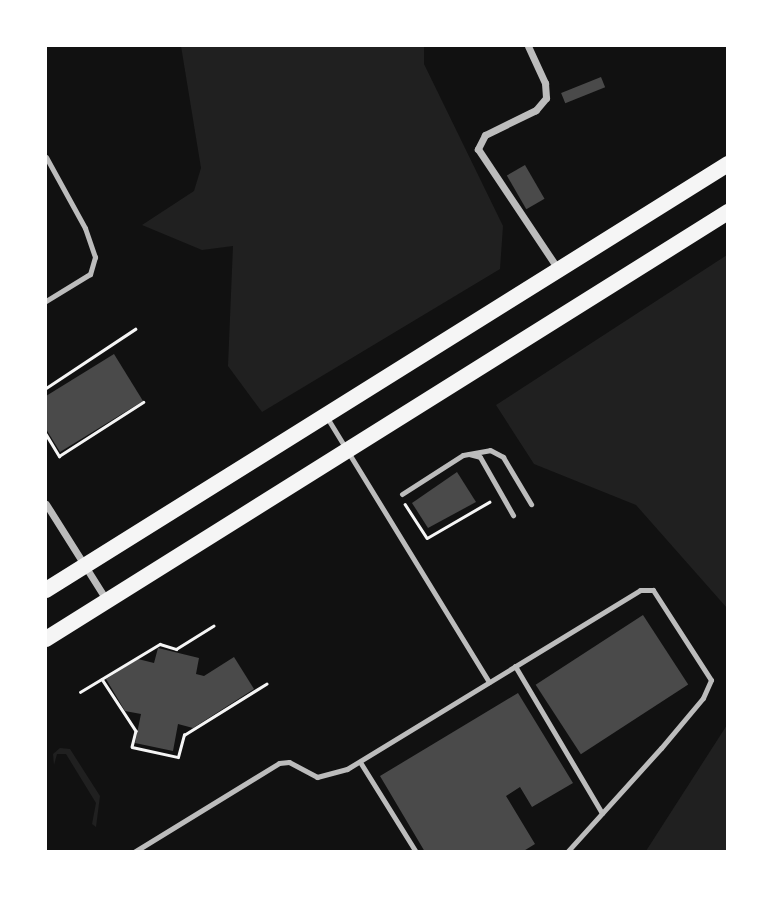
<!DOCTYPE html>
<html>
<head>
<meta charset="utf-8">
<style>
	body { margin:0 }
	#map { position:relative; width:773px; height:897px; overflow:hidden; background:#111; font-family:"Exo 2",sans-serif }
	div>[style] { position:absolute }
	[style*='--x'] { left:calc(var(--x)*1px); top:calc(var(--y)*1px); width:calc(var(--w)*1px); rotate:calc(var(--a)*1deg) }
	.green>* { inset:0; background:#202020 }
	.building>* { inset:0; background:#4a4a4a; transform-origin:0 0 }
	.path>* { height:2.5px; margin:-1.25px; padding:0 1.25px; transform-origin:1.25px; border-radius:1.25px; background:#f5f5f5 }
	.service>* { height:5px; margin:-2.5px; padding:0 2.5px; transform-origin:2.5px; border-radius:2.5px; background:#bcbcbc }
	.minor>* { height:7px; margin:-3.5px; padding:0 3.5px; transform-origin:3.5px; border-radius:3.5px; background:#bcbcbc }
	.primary>* { height:16px; margin:-8px; padding:0 8px; transform-origin:8px; border-radius:8px; background:#f5f5f5 }
	span { translate:-50% -50%; white-space:nowrap; text-align:center; line-height:1.15; -webkit-text-stroke:5px #fff; paint-order:stroke }
	.frame { position:absolute; inset:0; border:47px solid #fff; pointer-events:none }
</style>
</head>
<body>
<div id="map">
	<div class="green">
		<div style="clip-path:polygon(181px 46px,424px 46px,424px 64px,503px 226px,500px 269px,262px 412px,228px 366px,233px 246px,202px 250px,142px 225px,194px 191px,201px 168px)"></div>
		<div style="clip-path:polygon(727px 255px,727px 608px,636px 505px,534px 464px,496px 405px)"></div>
		<div style="clip-path:polygon(727px 725px,727px 851px,646px 851px)"></div>
		<div style="clip-path:polygon(60px 748px,70px 749px,100px 796px,96px 827px,92px 824px,96px 803px,66px 754px,57px 754px,54px 765px,53px 754px)"></div>
	</div>
	<div class="building">
		<div style="left:601px;top:77px;width:11px;height:43px;rotate:68deg"></div>
		<div style="left:525px;top:165px;width:39px;height:21px;rotate:60deg"></div>
		<div style="clip-path:polygon(114px 354px,143px 401px,60px 452px,46px 429px,46px 396px)"></div>
		<div style="clip-path:polygon(457px 472px,476px 502px,428px 528px,412px 503px)"></div>
		<div style="left:643px;top:615px;width:83px;height:128px;rotate:57deg"></div>
		<div style="clip-path:polygon(158px 648px,199px 658px,196px 674px,204px 676px,234px 657px,254px 689px,193px 728px,178px 724px,173px 751px,135px 743px,141px 714px,125px 711px,106px 679px,138px 659px,154px 663px)"></div>
		<div style="clip-path:polygon(518px 693px,573px 783px,532px 807px,520px 787px,506px 796px,535px 844px,522px 852px,425px 852px,380px 776px)"></div>
	</div>
	<div class="path">
		<div style="--x:46;--y:388;--w:107;--a:-33.5"></div>
		<div style="--x:46;--y:434;--w:26;--a:59"></div>
		<div style="--x:59;--y:456;--w:100;--a:-32.7"></div>
		<div style="--x:405;--y:504;--w:40;--a:57.1"></div>
		<div style="--x:427;--y:538;--w:72;--a:-30.1"></div>
		<div style="--x:102;--y:679;--w:62;--a:56.8"></div>
		<div style="--x:136;--y:731;--w:16;--a:104"></div>
		<div style="--x:132;--y:747;--w:47;--a:12.3"></div>
		<div style="--x:178;--y:757;--w:23;--a:-75"></div>
		<div style="--x:184;--y:735;--w:97;--a:-31.9"></div>
		<div style="--x:80;--y:692;--w:93;--a:-31"></div>
		<div style="--x:160;--y:644;--w:17;--a:17"></div>
		<div style="--x:176;--y:649;--w:44;--a:-31.9"></div>
	</div>
	<div class="service">
		<div style="--x:46;--y:157;--w:81;--a:61.2"></div>
		<div style="--x:85;--y:228;--w:31;--a:71"></div>
		<div style="--x:95;--y:257;--w:18;--a:106"></div>
		<div style="--x:90;--y:274;--w:52;--a:148.5"></div>
		<div style="--x:326;--y:416;--w:312;--a:58.5"></div>
		<div style="--x:469;--y:454;--w:11;--a:15"></div>
		<div style="--x:480;--y:457;--w:67;--a:60.4"></div>
		<div style="--x:402;--y:494;--w:72;--a:-32.6"></div>
		<div style="--x:463;--y:455;--w:27;--a:-10"></div>
		<div style="--x:490;--y:450;--w:15;--a:28"></div>
		<div style="--x:503;--y:457;--w:55;--a:59.2"></div>
		<div style="--x:515;--y:666;--w:171;--a:59.4"></div>
		<div style="--x:360;--y:762;--w:106;--a:58.1"></div>
		<div style="--x:134;--y:852;--w:170;--a:-31.5"></div>
		<div style="--x:279;--y:763;--w:10;--a:-6"></div>
		<div style="--x:289;--y:762;--w:32;--a:28"></div>
		<div style="--x:317;--y:777;--w:31;--a:-15"></div>
		<div style="--x:347;--y:769;--w:343;--a:-31.4"></div>
		<div style="--x:640;--y:590;--w:13;--a:0"></div>
		<div style="--x:653;--y:590;--w:107;--a:57.2"></div>
		<div style="--x:711;--y:680;--w:20;--a:114"></div>
		<div style="--x:703;--y:698;--w:65;--a:130"></div>
		<div style="--x:661;--y:748;--w:140;--a:132.1"></div>
	</div>
	<div class="minor">
		<div style="--x:528;--y:46;--w:41;--a:65.3"></div>
		<div style="--x:545;--y:83;--w:15;--a:86"></div>
		<div style="--x:546;--y:98;--w:16;--a:130"></div>
		<div style="--x:536;--y:110;--w:57;--a:153.9"></div>
		<div style="--x:485;--y:135;--w:16;--a:117"></div>
		<div style="--x:478;--y:149;--w:144;--a:56.3"></div>
		<div style="--x:46;--y:504;--w:115;--a:57.8"></div>
	</div>
	<div class="primary">
		<div style="--x:46;--y:590;--w:804;--a:-31.99"></div>
		<div style="--x:46;--y:639;--w:805;--a:-32.05"></div>
	</div>
	<div class="frame"></div>
</div>
</body>
</html>
